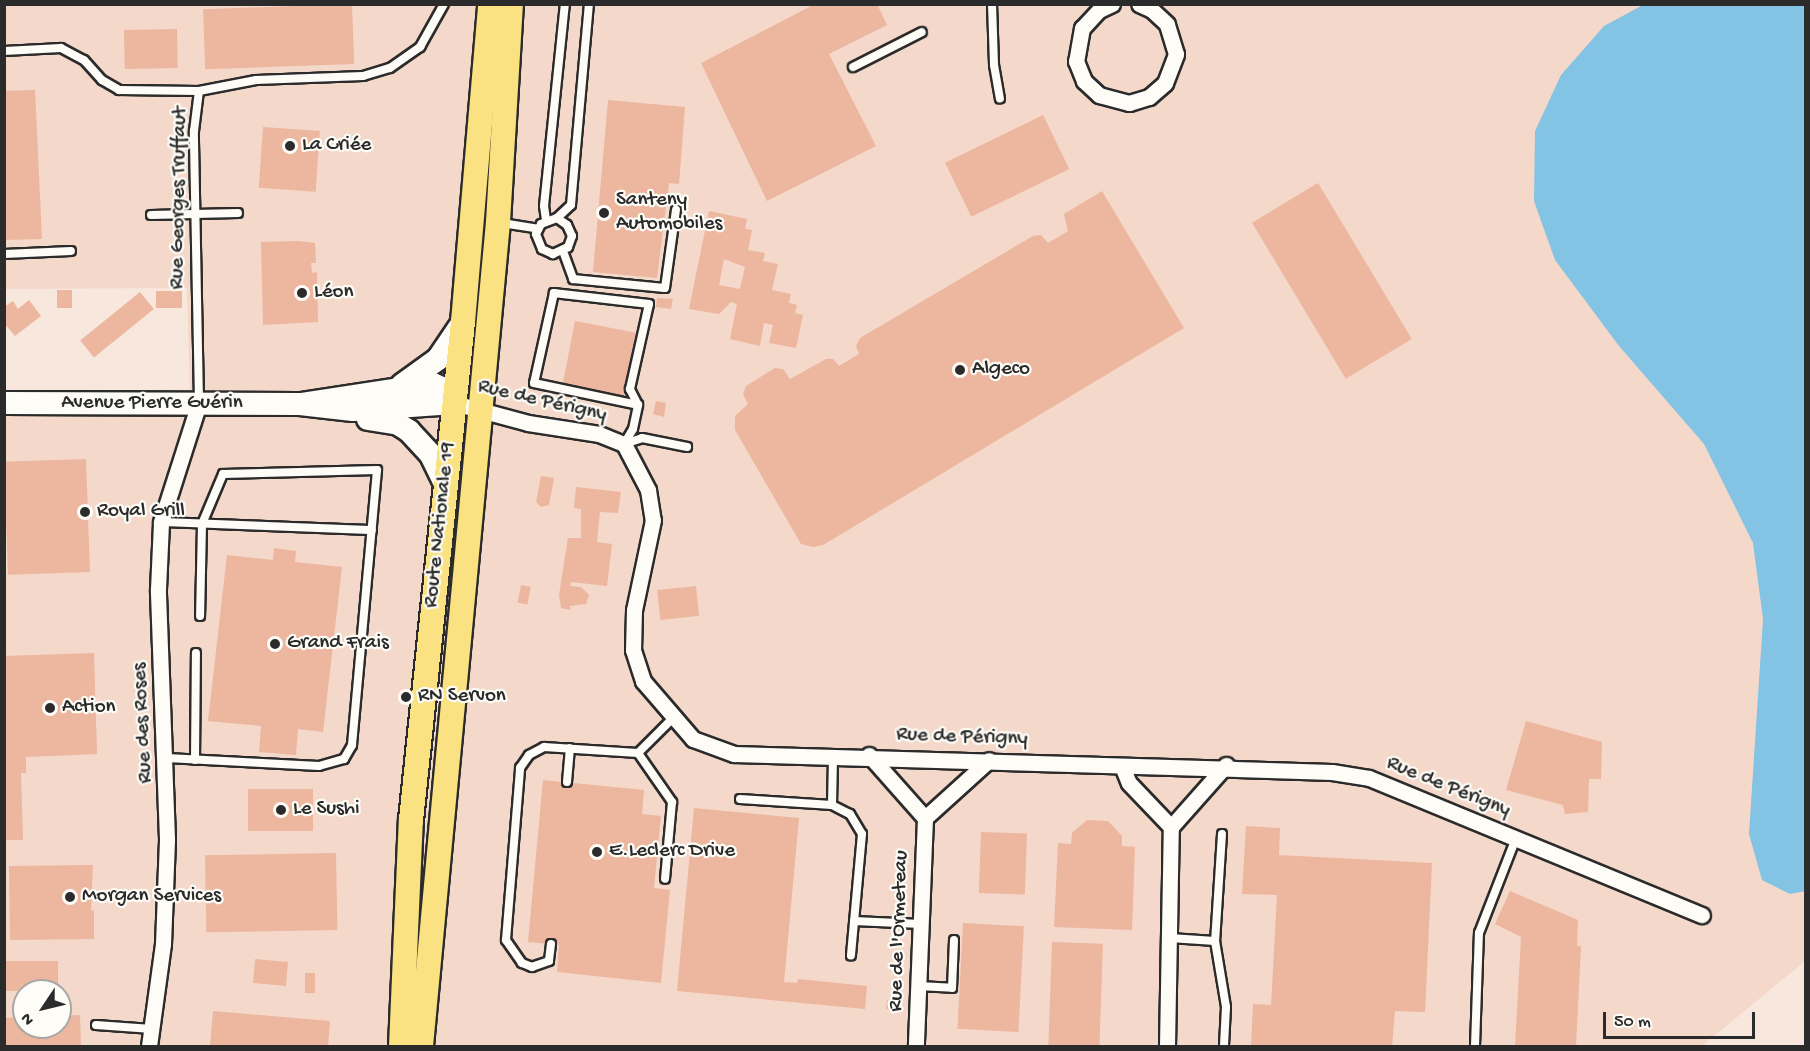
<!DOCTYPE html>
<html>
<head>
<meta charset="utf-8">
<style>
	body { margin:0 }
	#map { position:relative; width:1810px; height:1051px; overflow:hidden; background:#f8e7dd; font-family:"Gochi Hand",sans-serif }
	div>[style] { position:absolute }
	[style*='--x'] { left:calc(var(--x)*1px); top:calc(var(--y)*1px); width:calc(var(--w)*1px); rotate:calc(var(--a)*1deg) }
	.built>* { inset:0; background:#f4d8ca }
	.water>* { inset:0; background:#83c3e3 }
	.building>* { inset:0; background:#ecb69f; transform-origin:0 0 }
	.roads { filter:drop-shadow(2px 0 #2b2b2b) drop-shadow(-2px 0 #2b2b2b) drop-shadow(0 2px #2b2b2b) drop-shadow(0 -2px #2b2b2b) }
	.lane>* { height:8px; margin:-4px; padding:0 4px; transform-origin:4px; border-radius:4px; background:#fdfcf7 }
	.street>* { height:15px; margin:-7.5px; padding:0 7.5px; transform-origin:7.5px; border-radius:7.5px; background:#fdfcf7 }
	.secondary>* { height:22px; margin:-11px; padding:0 11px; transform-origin:11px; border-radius:11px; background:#fdfcf7 }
	.primary>* { height:24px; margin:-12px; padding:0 12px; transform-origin:12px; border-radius:12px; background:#fae181 }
	.dots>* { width:16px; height:16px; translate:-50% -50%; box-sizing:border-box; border:3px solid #fdfcf7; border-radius:50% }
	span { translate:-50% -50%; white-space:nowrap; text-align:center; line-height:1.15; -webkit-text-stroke:4.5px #fdfcf7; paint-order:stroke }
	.poi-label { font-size:21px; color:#2b2b2b }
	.left { translate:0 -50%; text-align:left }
	.street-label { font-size:21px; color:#2b2b2b }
	.frame { position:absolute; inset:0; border:6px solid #2b2b2b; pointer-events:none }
	.north { position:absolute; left:12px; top:979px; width:60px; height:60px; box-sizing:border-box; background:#fdfcf7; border:2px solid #a9a8a5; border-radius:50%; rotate:235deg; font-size:16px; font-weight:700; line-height:24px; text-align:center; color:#2b2b2b }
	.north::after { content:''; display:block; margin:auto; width:21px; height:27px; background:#2b2b2b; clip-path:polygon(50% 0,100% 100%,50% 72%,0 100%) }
	.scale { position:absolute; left:1603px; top:1012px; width:152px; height:27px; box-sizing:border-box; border:3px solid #2b2b2b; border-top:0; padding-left:8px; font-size:18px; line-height:21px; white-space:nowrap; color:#2b2b2b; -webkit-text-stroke:4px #fdfcf7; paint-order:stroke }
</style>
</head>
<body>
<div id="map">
	<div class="built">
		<div style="clip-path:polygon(evenodd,5px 5px,1805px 5px,1805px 961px,1702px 1046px,5px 1046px,4px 393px,190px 393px,187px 288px,5px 289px,5px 5px,24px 991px,60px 991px,60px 1027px,24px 1027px,24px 991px)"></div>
	</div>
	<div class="water">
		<div style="clip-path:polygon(1643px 5px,1805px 5px,1806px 891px,1790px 894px,1762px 880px,1749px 834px,1763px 619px,1753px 543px,1704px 444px,1619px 346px,1555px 260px,1534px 201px,1535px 131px,1561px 75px,1604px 26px)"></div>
	</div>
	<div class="building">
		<div style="left:352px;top:4px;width:60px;height:149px;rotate:88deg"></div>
		<div style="clip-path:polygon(815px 4px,877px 4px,887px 25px,829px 54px,876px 146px,767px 201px,701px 63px)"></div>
		<div style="left:177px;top:29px;width:39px;height:53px;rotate:89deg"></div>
		<div style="clip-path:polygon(35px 90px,42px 239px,4px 240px,4px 91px)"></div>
		<div style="clip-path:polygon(608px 100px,685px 107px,679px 184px,669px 183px,657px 278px,593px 272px)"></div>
		<div style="left:1043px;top:115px;width:60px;height:109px;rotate:64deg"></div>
		<div style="left:263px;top:127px;width:57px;height:61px;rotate:4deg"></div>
		<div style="left:1318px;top:183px;width:182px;height:77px;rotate:59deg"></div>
		<div style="clip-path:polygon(1102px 191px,1184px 328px,823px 545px,813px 547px,801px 544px,735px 430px,735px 416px,748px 404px,743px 394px,746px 386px,775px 368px,783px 369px,790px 379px,826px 359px,833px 359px,839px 366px,859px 354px,856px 346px,860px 338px,1033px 236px,1041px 235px,1048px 243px,1068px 231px,1064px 214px)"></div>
		<div style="clip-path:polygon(evenodd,709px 211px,747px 219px,745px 229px,752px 230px,748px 250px,765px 253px,763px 261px,778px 264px,772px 290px,791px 294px,789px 303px,797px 305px,795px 313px,803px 315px,796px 348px,769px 343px,773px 325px,764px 323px,760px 346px,730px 339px,737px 304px,731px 302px,719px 314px,689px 309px,709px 211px,724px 259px,745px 267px,740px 289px,719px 285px,724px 259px)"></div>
		<div style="clip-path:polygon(298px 241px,315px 243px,316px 263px,311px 263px,312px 273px,317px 272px,318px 322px,263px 325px,261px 242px)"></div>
		<div style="left:57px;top:290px;width:15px;height:18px"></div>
		<div style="left:156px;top:291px;width:26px;height:17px"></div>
		<div style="left:140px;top:292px;width:22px;height:77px;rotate:51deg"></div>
		<div style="clip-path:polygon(657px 298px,673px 299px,671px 309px,656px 307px)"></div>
		<div style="clip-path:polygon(29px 300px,41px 316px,15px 336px,4px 323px,4px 307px,13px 301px,18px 309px)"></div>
		<div style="left:575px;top:321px;width:62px;height:65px;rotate:11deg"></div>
		<div style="clip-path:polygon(656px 401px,666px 403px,664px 417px,653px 414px)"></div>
		<div style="left:86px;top:459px;width:113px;height:82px;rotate:88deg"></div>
		<div style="clip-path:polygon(541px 476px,554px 478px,549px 505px,541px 507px,536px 502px)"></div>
		<div style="clip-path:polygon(576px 487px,621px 492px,618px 513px,600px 512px,597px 542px,612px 544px,607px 586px,571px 582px,570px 586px,581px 587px,589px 595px,586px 604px,570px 606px,570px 610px,561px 608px,559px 595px,568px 538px,581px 538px,581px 509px,574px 508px)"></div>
		<div style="clip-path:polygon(274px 548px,296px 551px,295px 562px,342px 567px,323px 732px,298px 729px,296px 755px,259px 752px,261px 726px,208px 721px,227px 555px,273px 560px)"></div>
		<div style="left:521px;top:585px;width:10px;height:18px;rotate:11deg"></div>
		<div style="left:696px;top:586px;width:30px;height:39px;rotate:84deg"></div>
		<div style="clip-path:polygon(94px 653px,97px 754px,26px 757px,26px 773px,21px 773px,23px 840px,4px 840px,4px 656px)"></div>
		<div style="clip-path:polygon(1526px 721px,1602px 742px,1601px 779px,1589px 779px,1588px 812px,1565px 814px,1563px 805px,1506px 790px)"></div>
		<div style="clip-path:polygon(543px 780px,644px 790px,642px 814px,661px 816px,654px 888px,670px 890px,661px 983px,557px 972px,559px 945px,528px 942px)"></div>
		<div style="left:248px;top:789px;width:65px;height:42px"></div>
		<div style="clip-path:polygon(694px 808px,799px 818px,784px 982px,797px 983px,798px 979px,867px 986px,865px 1009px,677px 991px)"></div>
		<div style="clip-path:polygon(1087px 820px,1108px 821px,1122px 836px,1122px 846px,1135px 847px,1132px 930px,1054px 927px,1058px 843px,1071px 844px,1072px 833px)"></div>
		<div style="clip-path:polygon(1246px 826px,1280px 828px,1279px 855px,1432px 863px,1425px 1012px,1395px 1011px,1392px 1046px,1251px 1046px,1253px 1004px,1271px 1005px,1277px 895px,1242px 894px)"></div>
		<div style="left:981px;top:832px;width:46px;height:61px;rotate:2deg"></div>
		<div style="left:336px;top:853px;width:77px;height:131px;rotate:89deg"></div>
		<div style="clip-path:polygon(93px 865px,91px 911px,94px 910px,94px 939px,10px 940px,9px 866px)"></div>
		<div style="clip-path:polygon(1510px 891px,1578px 920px,1577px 946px,1581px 946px,1576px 1046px,1515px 1046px,1521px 937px,1495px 924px)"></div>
		<div style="left:963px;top:923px;width:61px;height:106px;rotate:3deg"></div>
		<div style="left:1052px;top:942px;width:51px;height:104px;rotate:2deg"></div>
		<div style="left:58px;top:961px;width:30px;height:54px;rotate:90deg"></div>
		<div style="left:288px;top:962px;width:24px;height:33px;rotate:95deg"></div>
		<div style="left:305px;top:973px;width:10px;height:20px"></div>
		<div style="clip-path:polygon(887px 1000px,893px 1000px,893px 1010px,886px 1009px)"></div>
		<div style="clip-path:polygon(213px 1011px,330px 1021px,328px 1046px,210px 1046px)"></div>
		<div style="clip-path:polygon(80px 1015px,81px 1046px,4px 1046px,4px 1018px,24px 1017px,24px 1027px,60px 1027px,60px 1016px)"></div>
	</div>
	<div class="roads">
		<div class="lane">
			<div style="--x:992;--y:4;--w:61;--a:88.1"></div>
			<div style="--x:994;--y:65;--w:34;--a:80"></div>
			<div style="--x:4;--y:51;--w:57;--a:-3"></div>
			<div style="--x:61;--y:48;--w:26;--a:28"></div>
			<div style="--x:84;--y:60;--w:27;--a:48"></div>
			<div style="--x:102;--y:80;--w:20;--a:30"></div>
			<div style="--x:119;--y:90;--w:80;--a:0.7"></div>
			<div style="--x:853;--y:67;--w:77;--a:-26.9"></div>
			<div style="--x:151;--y:215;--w:87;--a:-1.3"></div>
			<div style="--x:557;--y:218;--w:12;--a:35"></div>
			<div style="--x:567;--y:225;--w:12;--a:66"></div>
			<div style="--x:572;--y:236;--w:12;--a:110"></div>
			<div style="--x:568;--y:247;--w:17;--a:155"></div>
			<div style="--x:553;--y:254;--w:12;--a:-156"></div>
			<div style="--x:542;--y:249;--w:16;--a:-112"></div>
			<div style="--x:536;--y:234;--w:11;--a:-63"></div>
			<div style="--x:541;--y:224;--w:17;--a:-21"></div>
			<div style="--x:557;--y:218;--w:19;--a:-43"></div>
			<div style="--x:571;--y:205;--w:202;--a:-84.9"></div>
			<div style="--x:546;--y:220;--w:14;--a:-98"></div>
			<div style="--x:544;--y:206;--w:203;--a:-84.1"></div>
			<div style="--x:502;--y:223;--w:36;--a:9"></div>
			<div style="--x:563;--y:251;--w:30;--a:70"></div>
			<div style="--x:573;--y:279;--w:92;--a:5.6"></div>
			<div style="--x:665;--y:288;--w:79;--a:-82"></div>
			<div style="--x:4;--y:254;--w:67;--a:-2.6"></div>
			<div style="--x:199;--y:402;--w:271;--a:-91.1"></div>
			<div style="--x:194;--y:131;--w:40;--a:-82.9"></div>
			<div style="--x:199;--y:91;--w:58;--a:-10.9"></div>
			<div style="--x:256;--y:80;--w:107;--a:-2.1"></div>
			<div style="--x:363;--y:76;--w:28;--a:-17"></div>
			<div style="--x:390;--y:68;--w:37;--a:-35"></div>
			<div style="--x:420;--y:47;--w:49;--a:-60.8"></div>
			<div style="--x:624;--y:444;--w:17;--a:-59"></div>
			<div style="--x:633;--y:429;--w:25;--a:-78"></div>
			<div style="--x:638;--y:405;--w:18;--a:-117"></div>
			<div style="--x:630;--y:389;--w:87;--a:-77.4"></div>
			<div style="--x:649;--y:304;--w:96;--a:-173.4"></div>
			<div style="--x:554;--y:293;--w:92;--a:102.5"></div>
			<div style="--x:534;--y:383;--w:106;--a:11.9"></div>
			<div style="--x:624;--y:444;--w:19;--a:-18"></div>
			<div style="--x:642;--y:438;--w:46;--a:11.3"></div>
			<div style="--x:161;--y:522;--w:211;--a:2.2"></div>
			<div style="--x:638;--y:753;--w:60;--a:55.2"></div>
			<div style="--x:672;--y:802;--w:77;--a:95.2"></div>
			<div style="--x:167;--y:758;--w:152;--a:3"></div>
			<div style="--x:319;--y:766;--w:26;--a:-16"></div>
			<div style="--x:344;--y:759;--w:16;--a:-60"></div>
			<div style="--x:352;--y:745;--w:276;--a:-84.8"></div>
			<div style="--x:377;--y:470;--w:154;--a:178.5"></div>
			<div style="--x:223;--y:474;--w:54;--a:112.8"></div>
			<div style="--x:202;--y:524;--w:92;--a:91.2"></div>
			<div style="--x:195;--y:760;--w:107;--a:-89.5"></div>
			<div style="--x:567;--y:782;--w:34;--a:-85"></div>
			<div style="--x:740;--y:799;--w:92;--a:3.7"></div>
			<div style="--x:832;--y:805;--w:20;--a:27"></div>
			<div style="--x:850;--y:814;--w:23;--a:59"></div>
			<div style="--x:862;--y:834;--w:122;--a:95.2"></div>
			<div style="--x:832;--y:805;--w:49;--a:-88.8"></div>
			<div style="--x:1222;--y:834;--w:107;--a:93.7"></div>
			<div style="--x:1215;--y:941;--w:67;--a:80.5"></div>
			<div style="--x:1226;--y:1007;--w:39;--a:93"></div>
			<div style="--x:854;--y:921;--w:67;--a:2.6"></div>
			<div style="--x:1170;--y:938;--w:45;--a:3.8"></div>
			<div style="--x:551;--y:944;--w:17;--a:97"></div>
			<div style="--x:549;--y:961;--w:18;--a:161"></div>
			<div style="--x:532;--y:967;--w:11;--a:-158"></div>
			<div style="--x:522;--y:963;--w:28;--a:-125"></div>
			<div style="--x:506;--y:940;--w:173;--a:-85.3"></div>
			<div style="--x:520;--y:768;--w:16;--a:-55"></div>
			<div style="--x:529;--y:755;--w:17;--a:-28"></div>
			<div style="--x:544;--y:747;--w:94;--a:3.7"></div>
			<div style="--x:638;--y:753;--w:48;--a:-45"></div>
			<div style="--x:918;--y:986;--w:34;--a:3"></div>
			<div style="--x:952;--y:988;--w:48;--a:-87.6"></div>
			<div style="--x:96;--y:1025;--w:56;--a:4.1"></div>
			<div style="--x:1475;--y:1046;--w:113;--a:-88"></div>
			<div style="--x:1479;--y:933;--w:102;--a:-68.7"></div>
		</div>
		<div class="street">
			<div style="--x:1112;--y:4;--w:14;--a:155"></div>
			<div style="--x:1099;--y:10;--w:25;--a:133"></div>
			<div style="--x:1082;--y:28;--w:34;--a:100"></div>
			<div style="--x:1076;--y:61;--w:22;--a:68"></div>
			<div style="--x:1084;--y:81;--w:21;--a:43"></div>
			<div style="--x:1099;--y:95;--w:31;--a:15"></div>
			<div style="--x:1129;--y:103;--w:21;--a:-17"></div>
			<div style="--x:1149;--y:97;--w:21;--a:-41"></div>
			<div style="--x:1165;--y:83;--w:31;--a:-69"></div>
			<div style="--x:1176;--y:54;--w:31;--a:-107"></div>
			<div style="--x:1167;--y:24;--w:21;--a:-137"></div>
			<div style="--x:1152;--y:10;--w:14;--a:-155"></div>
			<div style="--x:454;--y:403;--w:77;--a:15.1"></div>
			<div style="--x:528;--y:423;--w:72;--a:8.8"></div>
			<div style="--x:599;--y:434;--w:27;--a:22"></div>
			<div style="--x:624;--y:444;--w:52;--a:62.4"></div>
			<div style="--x:648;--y:490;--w:30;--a:81"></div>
			<div style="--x:653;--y:520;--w:92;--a:101.9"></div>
			<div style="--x:634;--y:610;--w:40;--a:91.4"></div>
			<div style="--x:633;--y:650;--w:33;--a:72"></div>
			<div style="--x:643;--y:681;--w:77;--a:49.2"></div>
			<div style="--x:693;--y:739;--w:44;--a:20.1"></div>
			<div style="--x:734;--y:754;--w:598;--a:1.72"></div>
			<div style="--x:1332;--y:772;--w:37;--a:9"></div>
			<div style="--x:1369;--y:778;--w:360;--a:22.4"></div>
			<div style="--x:869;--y:755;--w:84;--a:48.4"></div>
			<div style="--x:925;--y:818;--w:228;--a:92.3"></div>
			<div style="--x:1122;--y:766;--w:18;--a:68"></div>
			<div style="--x:1129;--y:783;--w:61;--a:46.3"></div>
			<div style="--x:925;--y:818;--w:86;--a:-42.2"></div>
			<div style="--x:149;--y:1046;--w:103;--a:-82.2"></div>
			<div style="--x:163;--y:944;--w:105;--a:-87.8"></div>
			<div style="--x:167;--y:839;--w:250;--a:-92.1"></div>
			<div style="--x:158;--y:589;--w:67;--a:-87.4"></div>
			<div style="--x:161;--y:522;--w:125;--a:-72.3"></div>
			<div style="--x:1167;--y:1046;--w:219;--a:-89"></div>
			<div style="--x:1171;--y:827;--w:83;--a:-48.4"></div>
		</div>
		<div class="secondary">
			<div style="--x:402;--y:385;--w:44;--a:-35.8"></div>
			<div style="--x:438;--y:359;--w:45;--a:-56"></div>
			<div style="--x:4;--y:403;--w:296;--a:0.2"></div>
			<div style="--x:300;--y:404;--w:53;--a:6.5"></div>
			<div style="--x:353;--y:410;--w:101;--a:-4"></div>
			<div style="--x:454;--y:403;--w:17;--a:-126"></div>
			<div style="--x:444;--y:389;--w:12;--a:-156"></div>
			<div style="--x:433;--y:384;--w:134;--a:171.4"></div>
			<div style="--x:368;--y:419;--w:30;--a:9"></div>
			<div style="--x:398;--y:424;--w:13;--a:32"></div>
			<div style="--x:409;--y:431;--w:33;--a:47"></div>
			<div style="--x:431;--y:455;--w:32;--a:64"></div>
		</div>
		<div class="primary">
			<div style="--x:401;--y:1046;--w:226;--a:-87.5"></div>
			<div style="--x:411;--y:820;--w:501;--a:-84.04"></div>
			<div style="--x:463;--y:322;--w:319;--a:-85.1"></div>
			<div style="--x:421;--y:1046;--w:828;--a:-84.66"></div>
			<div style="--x:498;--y:222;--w:218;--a:-86.6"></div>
		</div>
	</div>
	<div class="dots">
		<div style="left:290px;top:146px;background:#2b2b2b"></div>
		<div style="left:604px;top:213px;background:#2b2b2b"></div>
		<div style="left:302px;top:293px;background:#2b2b2b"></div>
		<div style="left:960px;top:370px;background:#2b2b2b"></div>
		<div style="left:85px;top:512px;background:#2b2b2b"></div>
		<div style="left:275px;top:644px;background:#2b2b2b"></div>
		<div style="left:406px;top:697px;background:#2b2b2b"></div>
		<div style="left:50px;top:708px;background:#2b2b2b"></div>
		<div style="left:281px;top:810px;background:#2b2b2b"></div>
		<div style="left:597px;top:852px;background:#2b2b2b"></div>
		<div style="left:70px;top:897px;background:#2b2b2b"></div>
	</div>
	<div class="poi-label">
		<span class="left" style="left:302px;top:146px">La Criée</span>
		<span class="left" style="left:616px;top:213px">Santeny<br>Automobiles</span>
		<span class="left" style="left:314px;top:293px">Léon</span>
		<span class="left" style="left:972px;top:370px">Algeco</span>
		<span class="left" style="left:97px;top:512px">Royal Grill</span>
		<span class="left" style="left:287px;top:644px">Grand Frais</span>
		<span class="left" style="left:418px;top:697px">RN Servon</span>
		<span class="left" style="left:62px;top:708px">Action</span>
		<span class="left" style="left:293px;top:810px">Le Sushi</span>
		<span class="left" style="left:609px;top:852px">E.Leclerc Drive</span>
		<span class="left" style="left:82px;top:897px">Morgan Services</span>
	</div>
	<div class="street-label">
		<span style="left:180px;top:198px;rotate:-89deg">Rue Georges Truffaut</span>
		<span style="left:542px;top:402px;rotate:13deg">Rue de Périgny</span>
		<span style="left:152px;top:404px">Avenue Pierre Guérin</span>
		<span style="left:441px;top:525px;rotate:-84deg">Route Nationale 19</span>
		<span style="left:144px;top:723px;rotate:-93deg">Rue des Roses</span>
		<span style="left:962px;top:738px;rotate:2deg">Rue de Périgny</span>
		<span style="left:1448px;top:788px;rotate:22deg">Rue de Périgny</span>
		<span style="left:900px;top:931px;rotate:-88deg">Rue de l'Ormeteau</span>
	</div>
	<div class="frame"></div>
	<div class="north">N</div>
	<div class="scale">50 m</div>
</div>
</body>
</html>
